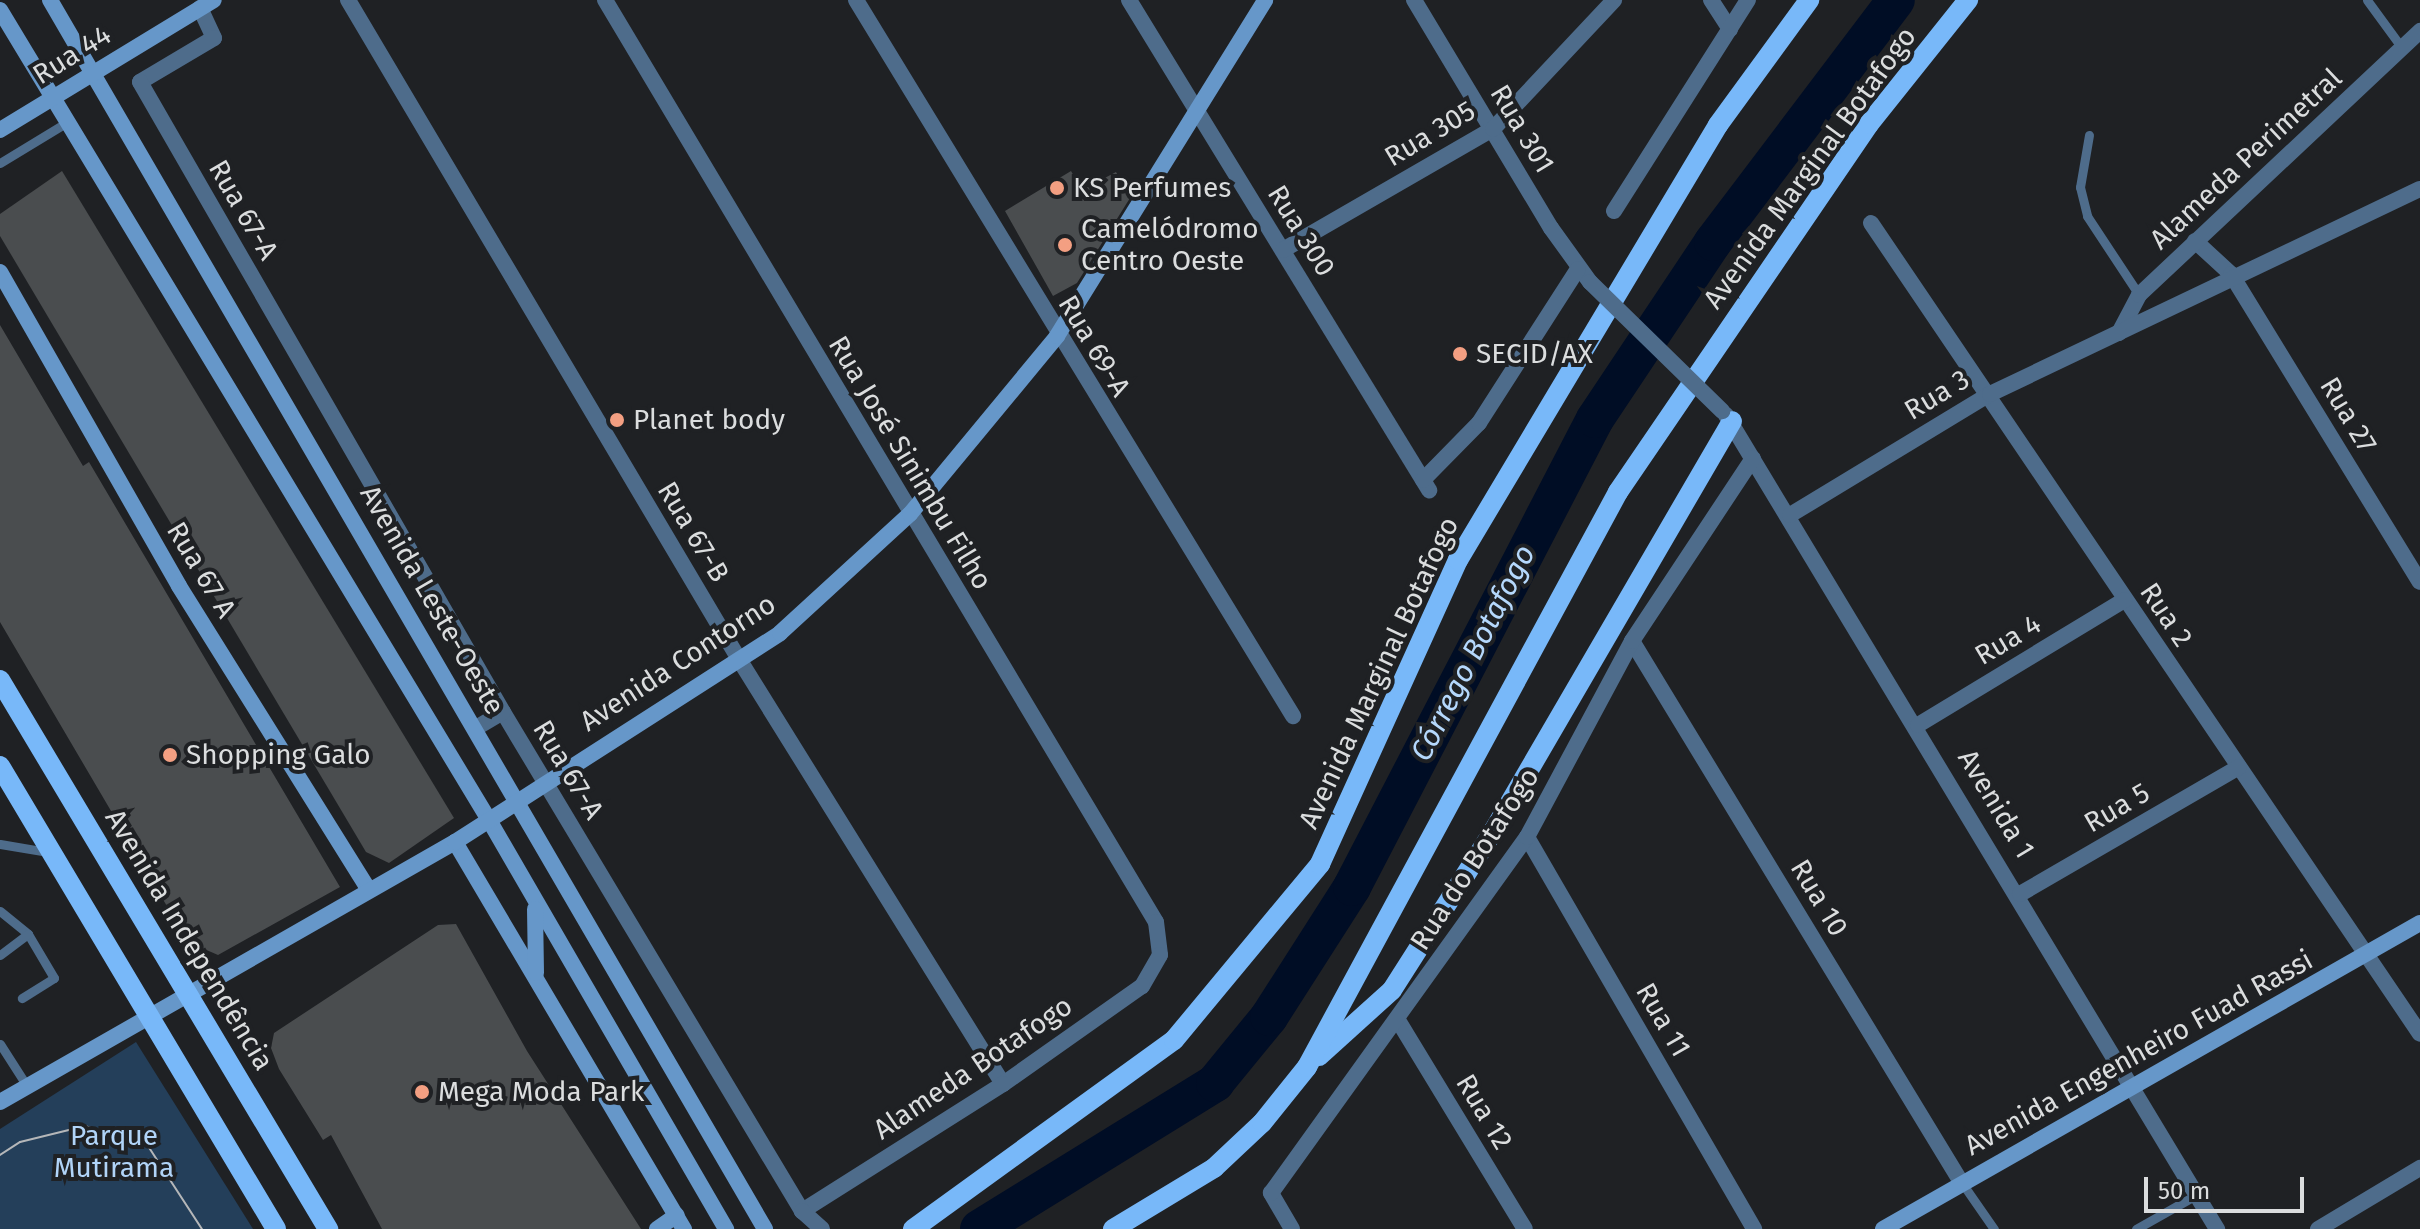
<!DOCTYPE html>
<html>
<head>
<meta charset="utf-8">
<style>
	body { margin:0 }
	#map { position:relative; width:2420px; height:1229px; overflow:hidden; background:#1f2124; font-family:"Fira Sans",sans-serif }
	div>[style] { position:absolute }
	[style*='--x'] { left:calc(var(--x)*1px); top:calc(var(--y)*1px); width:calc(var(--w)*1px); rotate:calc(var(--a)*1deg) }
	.green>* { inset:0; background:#243f5a }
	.river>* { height:38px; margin:-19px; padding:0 19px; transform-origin:19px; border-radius:19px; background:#000d25 }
	.building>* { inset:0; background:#4a4d4f }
	.lane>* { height:9px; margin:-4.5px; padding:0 4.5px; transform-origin:4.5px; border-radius:4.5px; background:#4e6c8b }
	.street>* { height:16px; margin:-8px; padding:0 8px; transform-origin:8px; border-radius:8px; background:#4e6c8b }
	.secondary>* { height:16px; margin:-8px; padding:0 8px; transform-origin:8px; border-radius:8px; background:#6697c9 }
	.primary>* { height:20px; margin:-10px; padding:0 10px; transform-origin:10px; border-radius:10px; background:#78b8f9 }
	.tram>* { height:2px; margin:-1px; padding:0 1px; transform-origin:1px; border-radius:1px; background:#b5b7b9 }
	.street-bridge>* { height:16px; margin:-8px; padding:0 8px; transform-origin:8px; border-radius:8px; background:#4e6c8b }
	.dots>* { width:22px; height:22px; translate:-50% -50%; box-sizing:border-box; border:4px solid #1f2124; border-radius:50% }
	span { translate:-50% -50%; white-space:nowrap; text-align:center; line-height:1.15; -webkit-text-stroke:8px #1f2124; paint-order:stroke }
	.street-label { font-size:28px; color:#dbddde }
	.poi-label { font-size:28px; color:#dbddde }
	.left { translate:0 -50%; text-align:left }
	.park-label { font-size:28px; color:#b1d4f8 }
	.water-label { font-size:30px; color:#b5d8fc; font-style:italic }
	.scale { position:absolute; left:2144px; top:1177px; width:160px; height:36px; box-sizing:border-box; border:4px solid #dbddde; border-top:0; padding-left:10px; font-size:24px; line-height:28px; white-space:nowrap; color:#dbddde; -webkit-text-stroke:6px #1f2124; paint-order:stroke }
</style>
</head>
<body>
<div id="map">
	<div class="green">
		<div style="clip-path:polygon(136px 1042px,253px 1229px,0 1229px,0 1129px)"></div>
	</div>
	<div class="river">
		<div style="--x:979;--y:1229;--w:278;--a:-31.7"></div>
		<div style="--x:1215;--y:1083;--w:85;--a:-50.7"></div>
		<div style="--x:1269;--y:1017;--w:154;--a:-57.4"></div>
		<div style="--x:1352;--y:887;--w:527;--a:-62.56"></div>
		<div style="--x:1595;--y:419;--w:213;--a:-56.3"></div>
		<div style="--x:1713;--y:242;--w:303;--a:-52.9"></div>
	</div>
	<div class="building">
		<div style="clip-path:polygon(62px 171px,454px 818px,389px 863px,366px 852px,0 236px,0 214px)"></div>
		<div style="clip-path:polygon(1071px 171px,1082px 190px,1116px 172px,1130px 198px,1077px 283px,1053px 296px,1005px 211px)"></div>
		<div style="clip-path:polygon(0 325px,83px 466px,89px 462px,340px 887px,218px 955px,188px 942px,0 622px)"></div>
		<div style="clip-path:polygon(456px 924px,527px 1051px,641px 1229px,382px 1229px,331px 1135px,323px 1140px,279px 1069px,271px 1048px,274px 1033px,438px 925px)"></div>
	</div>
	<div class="lane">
		<div style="--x:2367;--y:0;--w:59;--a:53.9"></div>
		<div style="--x:2089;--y:135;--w:53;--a:99.8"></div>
		<div style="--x:2080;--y:187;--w:30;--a:76"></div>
		<div style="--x:2087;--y:216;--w:95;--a:56.6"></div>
		<div style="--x:0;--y:163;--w:81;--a:-31.3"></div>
		<div style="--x:0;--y:844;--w:49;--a:9.5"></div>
		<div style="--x:0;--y:911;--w:36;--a:39"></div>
		<div style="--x:28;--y:934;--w:51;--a:59.4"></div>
		<div style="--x:54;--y:978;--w:38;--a:148"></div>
		<div style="--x:0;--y:955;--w:35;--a:-37"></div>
		<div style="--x:0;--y:1044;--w:50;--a:57.3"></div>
		<div style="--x:1962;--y:1183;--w:56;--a:55.2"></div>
		<div style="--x:2136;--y:1229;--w:69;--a:-29.5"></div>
	</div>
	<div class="street">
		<div style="--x:348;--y:0;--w:763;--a:59.33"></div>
		<div style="--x:737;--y:656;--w:504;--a:58.14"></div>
		<div style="--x:605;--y:0;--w:1074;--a:59.14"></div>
		<div style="--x:1156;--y:922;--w:33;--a:83"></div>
		<div style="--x:1160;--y:955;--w:36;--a:120"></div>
		<div style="--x:1142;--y:986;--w:170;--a:144.8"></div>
		<div style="--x:1003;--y:1084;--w:238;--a:147.7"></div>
		<div style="--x:856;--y:0;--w:839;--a:58.6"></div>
		<div style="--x:1129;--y:0;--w:575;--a:58.52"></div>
		<div style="--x:1414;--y:0;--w:266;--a:59"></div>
		<div style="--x:1551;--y:228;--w:67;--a:54.2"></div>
		<div style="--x:1711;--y:0;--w:35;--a:57"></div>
		<div style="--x:200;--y:8;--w:33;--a:65"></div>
		<div style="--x:214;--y:38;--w:86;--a:149.3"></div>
		<div style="--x:140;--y:82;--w:727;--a:60.05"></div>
		<div style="--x:503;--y:712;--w:582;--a:59.07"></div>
		<div style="--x:802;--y:1211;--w:27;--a:42"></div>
		<div style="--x:1614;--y:211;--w:250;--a:-57.6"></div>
		<div style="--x:1871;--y:223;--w:979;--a:55.9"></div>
		<div style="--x:2195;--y:241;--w:49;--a:42.5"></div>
		<div style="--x:2231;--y:274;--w:361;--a:58.5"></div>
		<div style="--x:1283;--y:250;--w:242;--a:-30"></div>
		<div style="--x:1493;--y:129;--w:177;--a:-46.8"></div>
		<div style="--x:2119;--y:333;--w:43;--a:-62.2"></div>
		<div style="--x:2139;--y:295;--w:386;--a:-43.2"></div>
		<div style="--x:1726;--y:415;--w:951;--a:58.9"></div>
		<div style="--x:1423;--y:480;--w:80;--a:-45.5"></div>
		<div style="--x:1479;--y:423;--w:183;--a:-57.3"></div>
		<div style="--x:1790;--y:515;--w:234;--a:-31.2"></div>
		<div style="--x:1990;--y:394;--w:476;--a:-25.5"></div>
		<div style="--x:1632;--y:641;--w:633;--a:58.69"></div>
		<div style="--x:1918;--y:725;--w:241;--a:-31.2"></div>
		<div style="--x:476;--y:728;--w:31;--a:-31"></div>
		<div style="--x:1527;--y:837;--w:453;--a:59.9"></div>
		<div style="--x:2020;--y:894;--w:253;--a:-30.1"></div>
		<div style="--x:1399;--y:1022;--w:242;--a:58.7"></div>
		<div style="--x:1292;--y:1229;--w:42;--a:-120.3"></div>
		<div style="--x:1271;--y:1193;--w:438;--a:-54.3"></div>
		<div style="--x:1527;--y:837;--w:222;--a:-61.8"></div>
		<div style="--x:1632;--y:641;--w:219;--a:-56.5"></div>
		<div style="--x:2318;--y:1229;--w:119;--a:-30.9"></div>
	</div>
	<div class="secondary">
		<div style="--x:50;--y:0;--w:1422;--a:59.81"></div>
		<div style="--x:0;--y:10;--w:946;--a:58.88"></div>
		<div style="--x:489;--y:820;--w:473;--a:59.9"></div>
		<div style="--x:0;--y:130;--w:250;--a:-31.3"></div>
		<div style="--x:0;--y:272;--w:361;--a:60.3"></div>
		<div style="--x:179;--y:586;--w:356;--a:58"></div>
		<div style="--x:455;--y:842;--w:450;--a:59.4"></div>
		<div style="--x:535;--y:909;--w:64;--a:89.1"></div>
		<div style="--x:0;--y:1102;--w:524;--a:-29.74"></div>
		<div style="--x:455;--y:842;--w:386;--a:-32.7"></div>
		<div style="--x:780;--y:633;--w:176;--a:-42.5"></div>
		<div style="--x:910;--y:514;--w:231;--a:-50.4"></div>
		<div style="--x:1057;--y:336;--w:395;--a:-58.2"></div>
		<div style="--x:657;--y:1229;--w:24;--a:-35"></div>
		<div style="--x:1883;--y:1229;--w:618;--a:-29.68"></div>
	</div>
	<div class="primary">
		<div style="--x:0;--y:680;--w:640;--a:59.14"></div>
		<div style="--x:0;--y:766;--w:539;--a:59.2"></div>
		<div style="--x:1319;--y:1056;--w:98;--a:-42.1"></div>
		<div style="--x:1392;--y:990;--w:190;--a:-57.5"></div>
		<div style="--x:1494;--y:830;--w:473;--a:-59.8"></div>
		<div style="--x:913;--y:1229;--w:322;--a:-35.9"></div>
		<div style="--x:1174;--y:1040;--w:229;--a:-50.3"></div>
		<div style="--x:1320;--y:864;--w:334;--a:-65.6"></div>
		<div style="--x:1458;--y:560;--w:507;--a:-59.13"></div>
		<div style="--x:1718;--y:125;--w:155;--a:-53.9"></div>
		<div style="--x:1113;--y:1229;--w:118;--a:-31.1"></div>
		<div style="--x:1214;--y:1168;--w:66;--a:-43.2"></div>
		<div style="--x:1262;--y:1123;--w:72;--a:-51.2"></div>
		<div style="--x:1307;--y:1067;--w:654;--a:-61.59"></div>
		<div style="--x:1618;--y:492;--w:445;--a:-55.7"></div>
		<div style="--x:1869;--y:124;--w:159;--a:-51.4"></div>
	</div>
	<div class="tram">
		<div style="--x:0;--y:1155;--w:24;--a:-33"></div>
		<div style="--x:20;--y:1142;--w:67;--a:-13.8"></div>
		<div style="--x:85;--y:1126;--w:66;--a:17.6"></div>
		<div style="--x:148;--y:1146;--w:99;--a:57"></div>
	</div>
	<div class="street-bridge">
		<div style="--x:1590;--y:282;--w:185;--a:44.3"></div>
	</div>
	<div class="dots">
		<div style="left:1057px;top:188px;background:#f39f82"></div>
		<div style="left:1065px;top:245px;background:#f39f82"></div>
		<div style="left:1460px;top:354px;background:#f39f82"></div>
		<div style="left:617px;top:420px;background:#f39f82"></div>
		<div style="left:170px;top:755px;background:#f39f82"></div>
		<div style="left:422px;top:1092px;background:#f39f82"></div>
	</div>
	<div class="street-label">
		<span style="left:72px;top:55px;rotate:-32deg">Rua 44</span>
		<span style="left:1522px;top:129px;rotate:59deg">Rua 301</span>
		<span style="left:1430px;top:134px;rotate:-31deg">Rua 305</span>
		<span style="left:2246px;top:159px;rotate:-43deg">Alameda Perimetral</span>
		<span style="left:1810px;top:168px;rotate:-54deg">Avenida Marginal Botafogo</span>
		<span style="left:243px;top:210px;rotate:60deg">Rua 67-A</span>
		<span style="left:1301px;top:231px;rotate:58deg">Rua 300</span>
		<span style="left:1094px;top:346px;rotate:59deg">Rua 69-A</span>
		<span style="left:1937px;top:395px;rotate:-31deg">Rua 3</span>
		<span style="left:2348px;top:415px;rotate:59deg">Rua 27</span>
		<span style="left:910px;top:463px;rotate:59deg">Rua José Sinimbu Filho</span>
		<span style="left:693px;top:532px;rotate:59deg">Rua 67-B</span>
		<span style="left:201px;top:570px;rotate:59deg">Rua 67 A</span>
		<span style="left:432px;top:600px;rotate:60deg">Avenida Leste-Oeste</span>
		<span style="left:2166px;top:615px;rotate:56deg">Rua 2</span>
		<span style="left:2008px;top:640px;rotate:-31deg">Rua 4</span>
		<span style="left:678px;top:663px;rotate:-33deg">Avenida Contorno</span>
		<span style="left:1379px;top:673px;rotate:-65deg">Avenida Marginal Botafogo</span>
		<span style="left:568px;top:770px;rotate:59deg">Rua 67-A</span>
		<span style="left:1996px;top:804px;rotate:59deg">Avenida 1</span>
		<span style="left:2117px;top:808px;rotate:-30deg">Rua 5</span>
		<span style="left:1475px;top:859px;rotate:-57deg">Rua do Botafogo</span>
		<span style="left:1819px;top:898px;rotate:59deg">Rua 10</span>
		<span style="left:189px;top:940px;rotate:59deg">Avenida Independência</span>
		<span style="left:1663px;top:1020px;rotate:60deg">Rua 11</span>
		<span style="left:2139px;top:1053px;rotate:-29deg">Avenida Engenheiro Fuad Rassi</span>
		<span style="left:973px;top:1068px;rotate:-34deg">Alameda Botafogo</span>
		<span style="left:1484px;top:1112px;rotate:59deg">Rua 12</span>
	</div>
	<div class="poi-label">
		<span class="left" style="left:1073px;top:188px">KS Perfumes</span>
		<span class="left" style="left:1081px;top:245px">Camelódromo<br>Centro Oeste</span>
		<span class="left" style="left:1476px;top:354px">SECID/AX</span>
		<span class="left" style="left:633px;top:420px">Planet body</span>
		<span class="left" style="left:186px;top:755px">Shopping Galo</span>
		<span class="left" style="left:438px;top:1092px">Mega Moda Park</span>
	</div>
	<div class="park-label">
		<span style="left:114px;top:1152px">Parque<br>Mutirama</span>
	</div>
	<div class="water-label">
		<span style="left:1473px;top:653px;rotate:-63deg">Córrego Botafogo</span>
	</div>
	<div class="scale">50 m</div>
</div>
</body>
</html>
